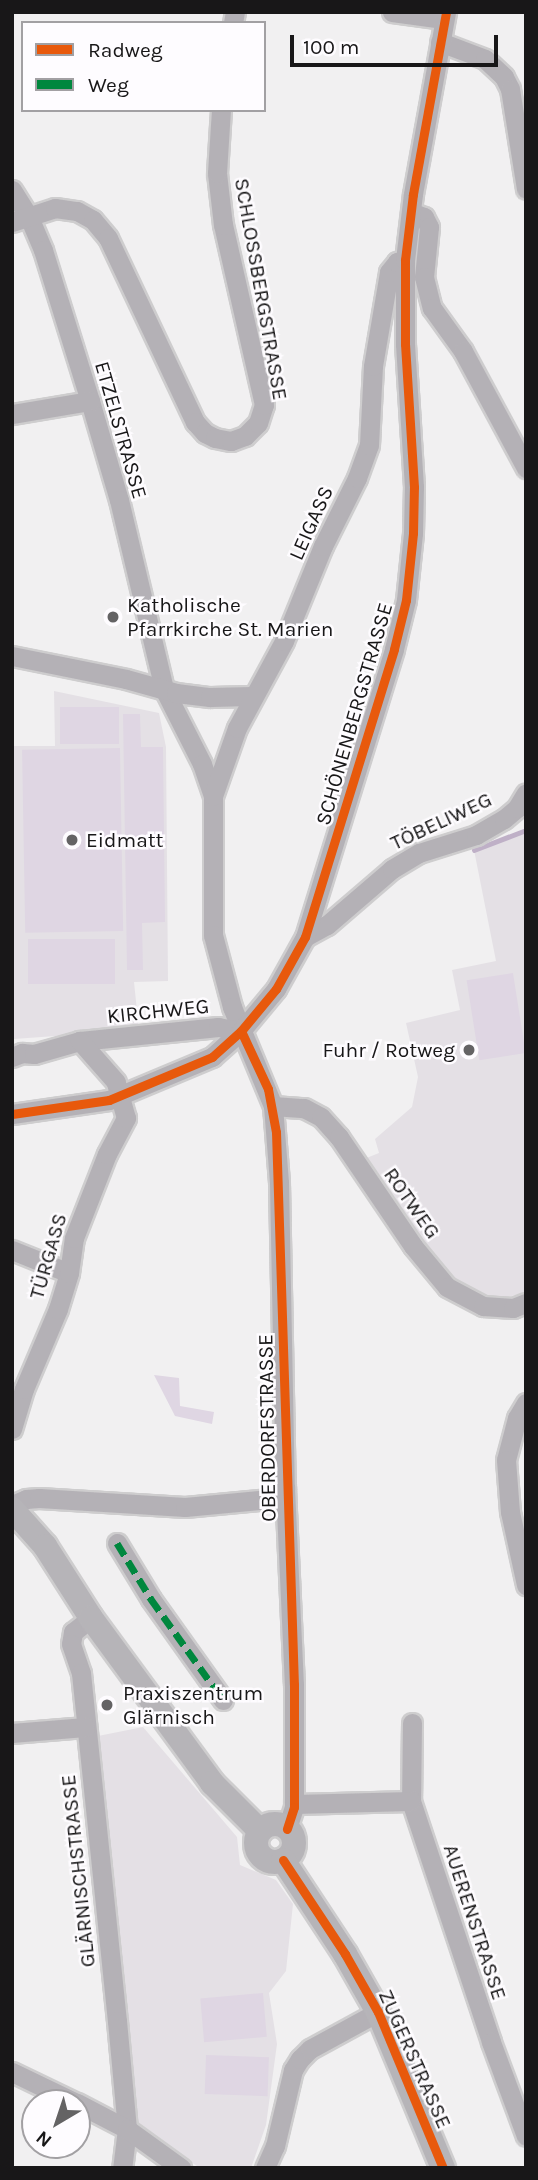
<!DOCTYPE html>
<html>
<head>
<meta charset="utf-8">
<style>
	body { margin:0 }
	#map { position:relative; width:538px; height:2180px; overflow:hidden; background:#f1f0f1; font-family:Karla,sans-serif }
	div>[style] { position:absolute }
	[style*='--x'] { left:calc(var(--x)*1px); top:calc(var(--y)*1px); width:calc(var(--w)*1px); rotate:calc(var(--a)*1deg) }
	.built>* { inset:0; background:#e4e0e5 }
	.green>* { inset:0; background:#dfd6e3; transform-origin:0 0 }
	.stream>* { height:4.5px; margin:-2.25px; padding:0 2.25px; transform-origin:2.25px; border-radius:2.25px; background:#bfb0c7 }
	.roads { filter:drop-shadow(2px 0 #cecdce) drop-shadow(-2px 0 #cecdce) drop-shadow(0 2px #cecdce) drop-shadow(0 -2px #cecdce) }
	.minor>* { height:19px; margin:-9.5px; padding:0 9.5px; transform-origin:9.5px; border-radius:9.5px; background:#b4b1b6 }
	.major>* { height:24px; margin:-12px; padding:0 12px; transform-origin:12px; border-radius:12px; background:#b6b4b8 }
	.major>.ring { margin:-12px; padding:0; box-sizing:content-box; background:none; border:24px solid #b6b4b8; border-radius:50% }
	.quiet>* { height:7px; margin-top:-3.5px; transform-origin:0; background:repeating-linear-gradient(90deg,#00873e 0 14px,transparent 0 21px) }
	.cycleway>* { height:9px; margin:-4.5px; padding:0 4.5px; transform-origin:4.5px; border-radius:4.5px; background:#e8590c }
	.dots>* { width:19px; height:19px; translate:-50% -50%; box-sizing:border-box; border:4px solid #fefcff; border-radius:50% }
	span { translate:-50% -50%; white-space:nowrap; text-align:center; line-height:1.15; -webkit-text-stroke:5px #fefcff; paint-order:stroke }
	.street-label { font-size:21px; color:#181718 }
	.poi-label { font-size:21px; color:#181718 }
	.left { translate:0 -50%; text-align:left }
	.right { translate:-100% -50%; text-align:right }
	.frame { position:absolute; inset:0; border:14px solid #181718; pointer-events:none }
	.legend { position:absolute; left:21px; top:21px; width:245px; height:91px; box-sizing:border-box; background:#fefcff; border:2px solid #a2a0a3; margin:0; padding:9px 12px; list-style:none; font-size:21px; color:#181718 }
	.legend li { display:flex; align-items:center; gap:14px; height:35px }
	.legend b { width:35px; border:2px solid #a2a0a3 }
	.north { position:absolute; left:21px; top:2089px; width:70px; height:70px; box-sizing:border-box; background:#fefcff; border:2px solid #a2a0a3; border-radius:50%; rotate:219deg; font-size:19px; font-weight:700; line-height:28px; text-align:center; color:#181718 }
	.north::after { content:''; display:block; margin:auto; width:24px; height:32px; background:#646364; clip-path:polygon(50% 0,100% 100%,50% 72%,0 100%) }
	.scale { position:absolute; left:290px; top:35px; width:208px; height:32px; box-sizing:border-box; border:4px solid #181718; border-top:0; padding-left:9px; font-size:21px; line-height:24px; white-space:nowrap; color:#181718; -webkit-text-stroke:5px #fefcff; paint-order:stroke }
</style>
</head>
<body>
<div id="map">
	<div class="built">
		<div style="clip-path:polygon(54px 691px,159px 713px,166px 747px,168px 981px,134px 982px,139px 1030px,14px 1039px,12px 746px,55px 746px)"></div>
		<div style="clip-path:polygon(526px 830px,526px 1293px,497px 1299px,474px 1292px,453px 1280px,431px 1257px,364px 1159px,379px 1153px,375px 1139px,412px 1107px,418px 1077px,406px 1023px,460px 1010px,452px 970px,496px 961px,474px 850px)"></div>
		<div style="clip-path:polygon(143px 1727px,237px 1837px,240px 1865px,276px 1880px,293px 1904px,286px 1971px,269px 1993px,277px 2044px,266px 2125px,251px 2168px,200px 2168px,136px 2126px,98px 1736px)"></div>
	</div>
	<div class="green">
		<div style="left:60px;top:707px;width:59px;height:37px"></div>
		<div style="clip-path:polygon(123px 714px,140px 714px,141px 747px,163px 747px,165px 922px,142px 923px,143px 970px,127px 970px)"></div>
		<div style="left:120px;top:748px;width:183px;height:98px;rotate:89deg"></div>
		<div style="left:115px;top:939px;width:45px;height:87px;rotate:90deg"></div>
		<div style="left:513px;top:973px;width:81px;height:47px;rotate:81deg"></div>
		<div style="clip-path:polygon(154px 1375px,179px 1378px,180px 1406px,214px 1412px,212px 1424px,175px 1416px)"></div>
		<div style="left:263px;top:1993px;width:44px;height:63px;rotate:85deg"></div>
		<div style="left:206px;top:2055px;width:63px;height:39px;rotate:2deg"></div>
	</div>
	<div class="stream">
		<div style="--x:474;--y:850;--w:56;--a:-21"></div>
	</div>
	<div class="roads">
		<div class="minor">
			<div style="--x:392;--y:12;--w:52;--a:7.7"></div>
			<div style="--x:233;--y:23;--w:11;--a:-80"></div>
			<div style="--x:440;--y:42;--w:48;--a:20.7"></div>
			<div style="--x:485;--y:59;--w:26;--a:43"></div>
			<div style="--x:504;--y:77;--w:13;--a:63"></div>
			<div style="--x:510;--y:89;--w:101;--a:80.9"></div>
			<div style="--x:12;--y:190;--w:32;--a:58"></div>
			<div style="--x:29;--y:217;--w:36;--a:67"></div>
			<div style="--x:43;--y:250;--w:158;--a:72.7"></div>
			<div style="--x:90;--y:401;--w:103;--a:73.7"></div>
			<div style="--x:119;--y:500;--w:194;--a:76.6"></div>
			<div style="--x:164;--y:689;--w:84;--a:63.1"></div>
			<div style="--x:202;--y:764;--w:34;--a:71"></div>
			<div style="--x:213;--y:796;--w:139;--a:90"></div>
			<div style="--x:213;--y:935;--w:74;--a:75.2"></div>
			<div style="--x:232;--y:1007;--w:107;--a:67.5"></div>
			<div style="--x:273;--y:1106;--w:77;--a:85.5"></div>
			<div style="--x:279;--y:1183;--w:305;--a:88.9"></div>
			<div style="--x:285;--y:1488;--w:197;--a:87.4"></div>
			<div style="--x:294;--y:1685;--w:122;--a:90"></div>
			<div style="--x:294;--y:1807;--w:23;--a:108"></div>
			<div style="--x:411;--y:212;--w:14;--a:21"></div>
			<div style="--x:424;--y:217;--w:11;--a:63"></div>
			<div style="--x:429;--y:227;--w:50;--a:95.7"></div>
			<div style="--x:424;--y:277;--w:32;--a:76"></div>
			<div style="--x:432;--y:308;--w:53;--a:54.2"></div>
			<div style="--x:463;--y:351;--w:133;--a:61.7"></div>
			<div style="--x:12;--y:222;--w:45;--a:-18"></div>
			<div style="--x:55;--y:208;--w:22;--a:8"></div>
			<div style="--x:77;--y:211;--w:18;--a:29"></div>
			<div style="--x:93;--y:220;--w:23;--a:50"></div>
			<div style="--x:108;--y:238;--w:204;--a:64.7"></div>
			<div style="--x:195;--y:422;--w:15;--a:48"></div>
			<div style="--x:205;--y:433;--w:11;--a:27"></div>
			<div style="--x:215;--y:438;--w:16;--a:11"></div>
			<div style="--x:231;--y:441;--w:15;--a:-20"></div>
			<div style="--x:245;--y:436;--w:18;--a:-45"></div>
			<div style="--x:258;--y:423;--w:19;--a:-72"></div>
			<div style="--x:264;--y:405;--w:185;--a:-102.8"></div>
			<div style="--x:223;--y:225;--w:52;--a:-96.6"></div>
			<div style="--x:217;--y:173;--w:63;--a:-86.4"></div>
			<div style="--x:12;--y:414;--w:79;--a:-9.5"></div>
			<div style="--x:12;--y:656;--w:116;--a:11.4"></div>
			<div style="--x:126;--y:679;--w:52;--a:15.6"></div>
			<div style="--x:176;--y:693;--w:34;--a:7"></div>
			<div style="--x:210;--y:697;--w:42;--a:-1.4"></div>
			<div style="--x:213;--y:796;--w:72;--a:-70.6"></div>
			<div style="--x:237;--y:728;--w:99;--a:-61.6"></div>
			<div style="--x:284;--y:641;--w:103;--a:-67.7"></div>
			<div style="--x:323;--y:546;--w:76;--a:-63.4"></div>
			<div style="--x:357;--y:478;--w:35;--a:-70"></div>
			<div style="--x:369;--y:445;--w:79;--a:-87.1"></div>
			<div style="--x:373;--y:366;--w:95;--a:-80.3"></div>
			<div style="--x:389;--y:272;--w:13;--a:-51"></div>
			<div style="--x:397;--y:262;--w:8;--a:-14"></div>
			<div style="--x:305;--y:937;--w:25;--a:-29"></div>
			<div style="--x:327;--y:925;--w:86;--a:-40.7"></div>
			<div style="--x:392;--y:869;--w:31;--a:-31"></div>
			<div style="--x:419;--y:853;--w:60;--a:-17.5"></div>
			<div style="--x:476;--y:835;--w:32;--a:-30"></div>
			<div style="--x:504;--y:819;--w:17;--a:-40"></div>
			<div style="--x:517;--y:808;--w:17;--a:-59"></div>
			<div style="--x:12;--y:1057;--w:11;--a:-22"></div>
			<div style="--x:22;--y:1053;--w:12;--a:5"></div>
			<div style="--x:34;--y:1054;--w:48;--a:-15.8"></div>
			<div style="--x:80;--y:1041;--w:139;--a:-5.8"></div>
			<div style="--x:218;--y:1027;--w:23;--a:10"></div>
			<div style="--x:273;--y:1106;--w:31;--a:4"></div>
			<div style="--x:304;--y:1108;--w:19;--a:28"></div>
			<div style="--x:321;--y:1117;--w:27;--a:48"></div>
			<div style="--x:339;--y:1137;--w:132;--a:55.8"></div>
			<div style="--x:413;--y:1246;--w:53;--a:50.3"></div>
			<div style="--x:447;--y:1287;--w:41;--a:27.8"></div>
			<div style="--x:483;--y:1306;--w:30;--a:4"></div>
			<div style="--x:513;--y:1308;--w:14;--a:-21"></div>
			<div style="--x:12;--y:1114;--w:98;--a:-8.2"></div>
			<div style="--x:109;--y:1100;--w:112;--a:-22.7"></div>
			<div style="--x:212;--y:1057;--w:39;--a:-42"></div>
			<div style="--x:241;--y:1031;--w:55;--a:-50.2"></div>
			<div style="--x:276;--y:989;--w:60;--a:-60.9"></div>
			<div style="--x:305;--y:937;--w:301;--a:-72.8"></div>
			<div style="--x:394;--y:649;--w:50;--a:-76.2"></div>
			<div style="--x:406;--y:600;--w:67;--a:-84"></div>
			<div style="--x:413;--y:533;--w:46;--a:-88.8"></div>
			<div style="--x:414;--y:487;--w:143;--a:-93.6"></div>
			<div style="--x:405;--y:344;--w:84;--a:-90"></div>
			<div style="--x:405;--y:260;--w:66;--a:-83.1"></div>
			<div style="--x:413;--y:194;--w:185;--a:-79.7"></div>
			<div style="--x:12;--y:1250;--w:61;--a:22"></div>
			<div style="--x:526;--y:1403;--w:17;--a:121"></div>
			<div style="--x:517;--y:1418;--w:43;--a:104.7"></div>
			<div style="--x:506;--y:1460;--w:52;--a:85.6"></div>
			<div style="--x:510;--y:1512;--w:75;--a:77.6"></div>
			<div style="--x:12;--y:1429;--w:42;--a:-73.3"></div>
			<div style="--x:24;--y:1389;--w:87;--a:-67"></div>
			<div style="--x:58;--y:1309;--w:38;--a:-73"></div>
			<div style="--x:69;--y:1273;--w:35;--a:-82"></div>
			<div style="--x:74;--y:1238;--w:90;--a:-68.6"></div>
			<div style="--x:107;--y:1154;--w:41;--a:-62.2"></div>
			<div style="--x:126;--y:1118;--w:37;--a:-106"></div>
			<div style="--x:116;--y:1082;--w:55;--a:-131.3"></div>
			<div style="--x:12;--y:1505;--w:15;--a:-23"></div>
			<div style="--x:26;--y:1499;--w:13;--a:-4"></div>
			<div style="--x:39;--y:1498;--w:146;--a:3.5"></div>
			<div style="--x:185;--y:1507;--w:85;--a:-5.4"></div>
			<div style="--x:270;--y:1499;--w:19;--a:-36"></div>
			<div style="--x:117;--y:1543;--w:66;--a:58.7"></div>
			<div style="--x:151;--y:1599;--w:124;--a:54.5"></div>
			<div style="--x:91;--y:1618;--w:23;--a:142"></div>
			<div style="--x:73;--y:1632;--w:12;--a:99"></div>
			<div style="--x:71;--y:1644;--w:31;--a:71"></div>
			<div style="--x:81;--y:1673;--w:350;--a:84.1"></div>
			<div style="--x:117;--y:2021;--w:108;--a:84.7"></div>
			<div style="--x:127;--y:2129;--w:39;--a:97"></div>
			<div style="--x:412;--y:1723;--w:78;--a:90.7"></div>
			<div style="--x:411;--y:1801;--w:254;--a:71.6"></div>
			<div style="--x:491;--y:2042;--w:100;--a:69.6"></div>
			<div style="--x:12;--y:1733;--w:73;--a:-4.7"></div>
			<div style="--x:294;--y:1804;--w:117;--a:-1.5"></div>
			<div style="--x:12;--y:2072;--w:71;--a:25.8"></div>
			<div style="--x:77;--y:2103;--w:56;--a:27.5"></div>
			<div style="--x:127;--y:2129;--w:67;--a:35.8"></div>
			<div style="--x:265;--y:2168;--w:24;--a:-66"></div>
			<div style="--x:275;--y:2146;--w:78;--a:-76.7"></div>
			<div style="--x:293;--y:2070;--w:13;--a:-58"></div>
			<div style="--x:300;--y:2059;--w:14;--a:-45"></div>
			<div style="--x:310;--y:2049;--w:77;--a:-28.6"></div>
		</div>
		<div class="major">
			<div style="--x:12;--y:1509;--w:50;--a:48.3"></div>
			<div style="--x:45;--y:1546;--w:85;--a:57.4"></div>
			<div style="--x:91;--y:1618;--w:205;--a:53.7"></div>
			<div style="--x:212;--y:1783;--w:68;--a:45"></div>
			<div class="ring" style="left:256px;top:1824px;width:14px;height:14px"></div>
			<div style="--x:283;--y:1860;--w:113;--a:56.6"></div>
			<div style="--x:345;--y:1954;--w:67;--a:60.4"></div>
			<div style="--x:378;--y:2012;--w:169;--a:67.4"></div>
		</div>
	</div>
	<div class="quiet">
		<div style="--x:117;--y:1543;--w:66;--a:58.7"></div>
		<div style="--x:151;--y:1599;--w:124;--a:54.5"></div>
	</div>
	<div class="cycleway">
		<div style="--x:241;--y:1031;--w:64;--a:65"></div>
		<div style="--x:268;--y:1089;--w:44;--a:79.5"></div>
		<div style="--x:276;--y:1132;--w:553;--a:88.14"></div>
		<div style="--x:294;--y:1685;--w:122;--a:90"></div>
		<div style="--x:294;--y:1807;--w:23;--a:108"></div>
		<div style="--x:12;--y:1114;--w:98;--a:-8.2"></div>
		<div style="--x:109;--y:1100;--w:112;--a:-22.7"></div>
		<div style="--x:212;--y:1057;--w:39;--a:-42"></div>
		<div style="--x:241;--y:1031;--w:55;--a:-50.2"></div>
		<div style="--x:276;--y:989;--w:60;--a:-60.9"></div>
		<div style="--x:305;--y:937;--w:301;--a:-72.8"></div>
		<div style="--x:394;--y:649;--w:50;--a:-76.2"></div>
		<div style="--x:406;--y:600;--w:67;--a:-84"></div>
		<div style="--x:413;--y:533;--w:46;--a:-88.8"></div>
		<div style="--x:414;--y:487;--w:143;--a:-93.6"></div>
		<div style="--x:405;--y:344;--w:84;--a:-90"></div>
		<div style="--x:405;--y:260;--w:66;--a:-83.1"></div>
		<div style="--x:413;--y:194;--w:185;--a:-79.7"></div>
		<div style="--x:283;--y:1860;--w:113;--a:56.6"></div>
		<div style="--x:345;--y:1954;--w:67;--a:60.4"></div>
		<div style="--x:378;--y:2012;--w:169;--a:67.4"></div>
	</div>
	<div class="dots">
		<div style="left:113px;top:617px;background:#646364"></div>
		<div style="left:72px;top:840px;background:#646364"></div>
		<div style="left:469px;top:1050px;background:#646364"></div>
		<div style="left:107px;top:1705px;background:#646364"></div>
	</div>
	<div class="street-label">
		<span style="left:261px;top:289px;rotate:80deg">SCHLOSSBERGSTRASSE</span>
		<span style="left:121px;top:430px;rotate:74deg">ETZELSTRASSE</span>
		<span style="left:311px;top:523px;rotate:-66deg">LEIGASS</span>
		<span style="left:354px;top:714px;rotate:-74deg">SCHÖNENBERGSTRASSE</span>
		<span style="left:441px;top:821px;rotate:-25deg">TÖBELIWEG</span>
		<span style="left:158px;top:1011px;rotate:-6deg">KIRCHWEG</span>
		<span style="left:412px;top:1203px;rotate:55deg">ROTWEG</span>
		<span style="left:48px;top:1256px;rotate:-74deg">TÜRGASS</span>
		<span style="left:267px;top:1428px;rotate:-91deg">OBERDORFSTRASSE</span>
		<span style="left:78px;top:1871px;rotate:-96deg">GLÄRNISCHSTRASSE</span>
		<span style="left:475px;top:1922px;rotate:72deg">AUERENSTRASSE</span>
		<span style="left:415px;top:2059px;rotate:66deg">ZUGERSTRASSE</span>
	</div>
	<div class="poi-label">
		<span class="left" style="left:127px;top:617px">Katholische<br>Pfarrkirche St. Marien</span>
		<span class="left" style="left:86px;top:840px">Eidmatt</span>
		<span class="right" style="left:455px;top:1050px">Fuhr / Rotweg</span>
		<span class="left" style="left:123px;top:1705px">Praxiszentrum<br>Glärnisch</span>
	</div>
	<div class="frame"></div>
	<ul class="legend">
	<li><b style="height:9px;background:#e8590c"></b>Radweg</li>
	<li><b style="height:9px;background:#00873e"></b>Weg</li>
	</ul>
	<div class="north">N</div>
	<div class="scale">100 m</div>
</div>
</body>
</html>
